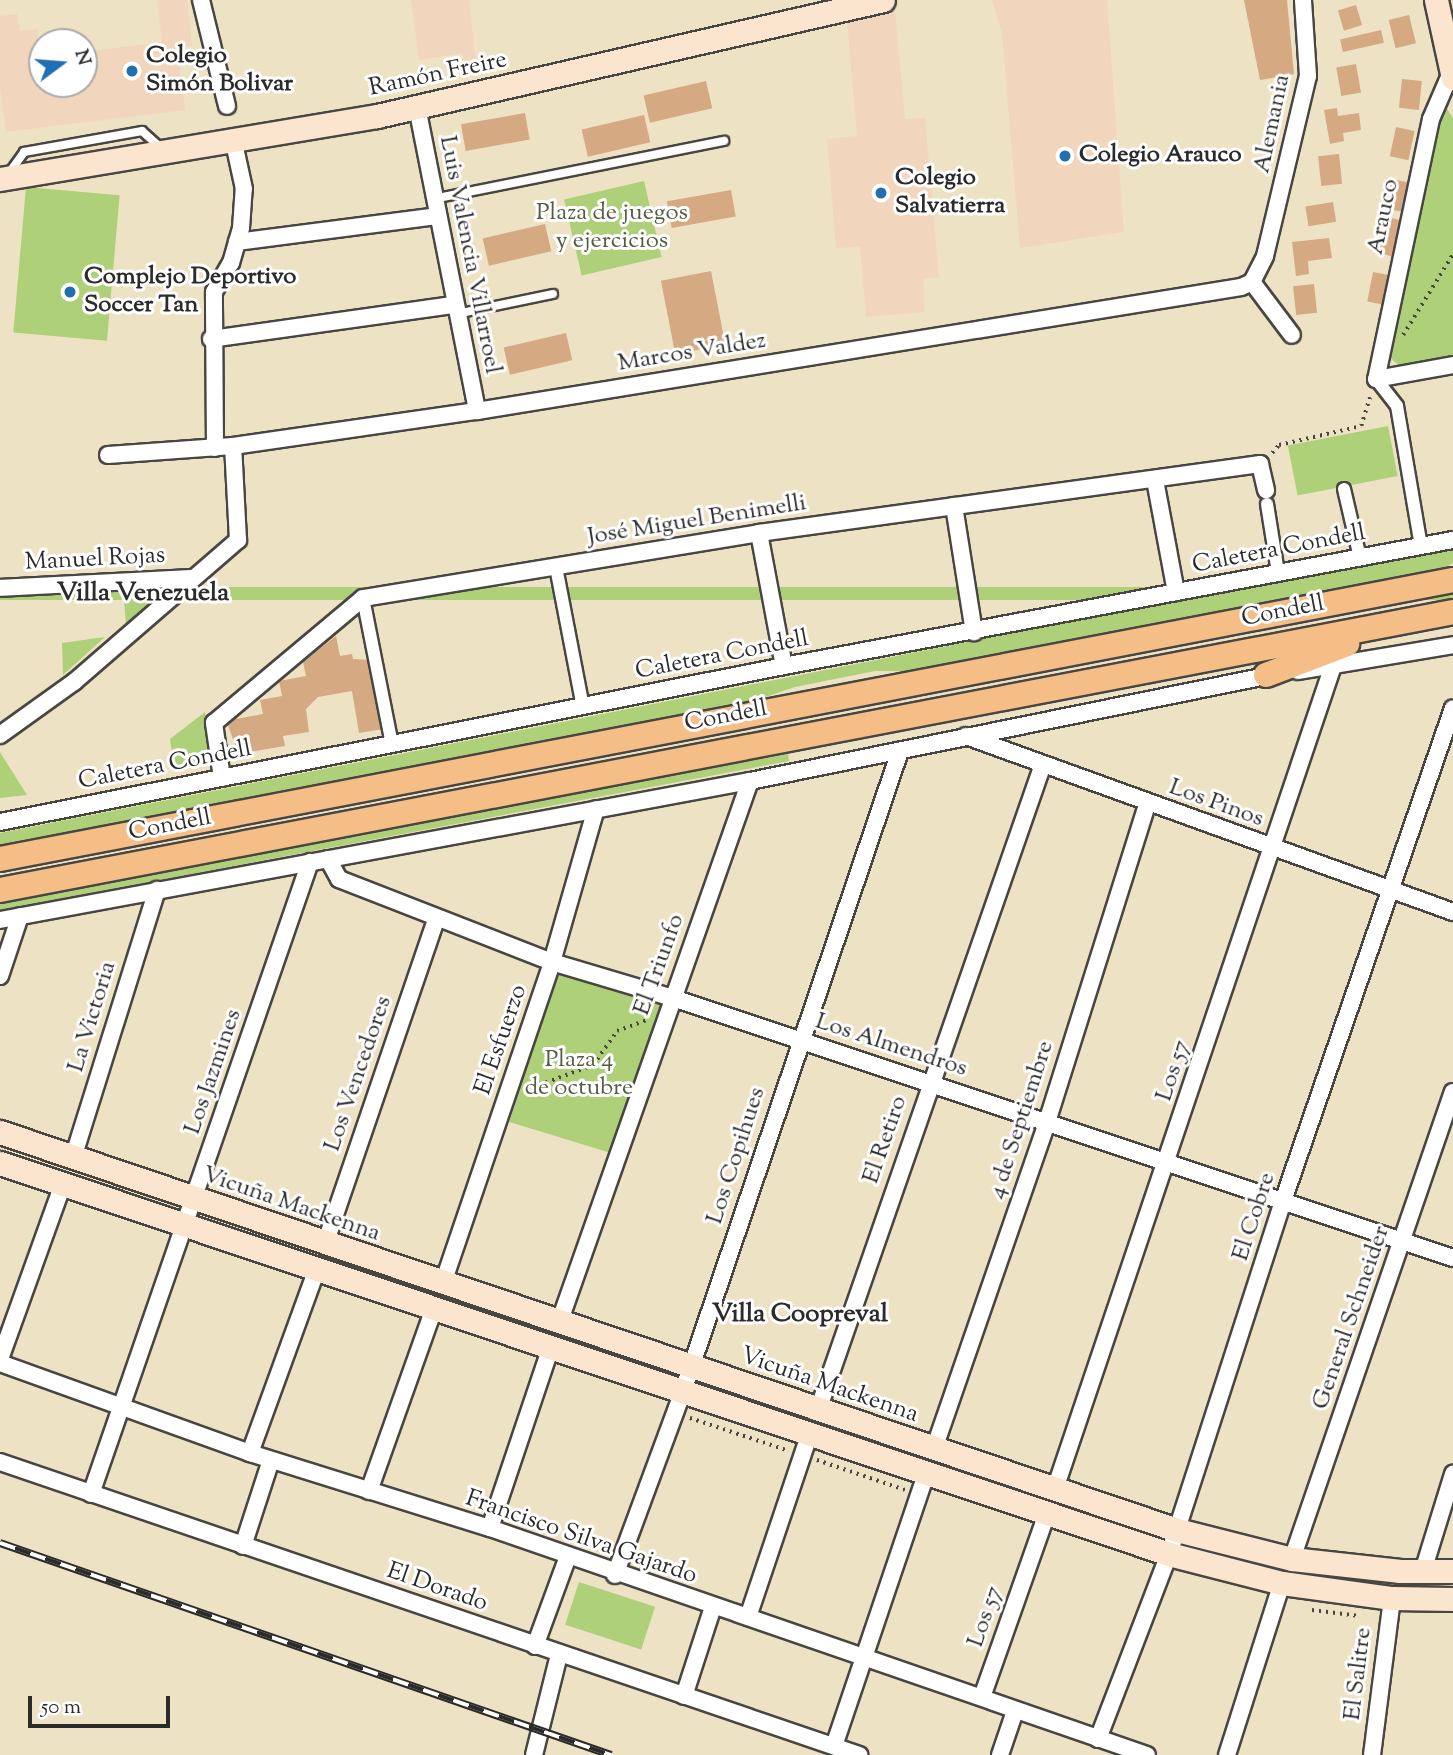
<!DOCTYPE html>
<html>
<head>
<meta charset="utf-8">
<style>
	body { margin:0 }
	#map { position:relative; width:1453px; height:1755px; overflow:hidden; background:#eee2c4; font-family:"Sorts Mill Goudy",serif }
	div>[style] { position:absolute }
	[style*='--x'] { left:calc(var(--x)*1px); top:calc(var(--y)*1px); width:calc(var(--w)*1px); rotate:calc(var(--a)*1deg) }
	.built>* { inset:0; background:#f2d5bd }
	.green>* { inset:0; background:#aed078; transform-origin:0 0 }
	.building>* { inset:0; background:#d5aa82; transform-origin:0 0 }
	.path>* { height:3.5px; margin-top:-1.75px; transform-origin:0; background:repeating-linear-gradient(90deg,#484642 0 2px,transparent 0 7px) }
	.roads { filter:drop-shadow(2px 0 #484642) drop-shadow(-2px 0 #484642) drop-shadow(0 2px #484642) drop-shadow(0 -2px #484642) }
	.service>* { height:8px; margin:-4px; padding:0 4px; transform-origin:4px; border-radius:4px; background:#fff }
	.pedestrian>* { height:12px; margin:-6px; padding:0 6px; transform-origin:6px; border-radius:6px; background:#fff }
	.minor>* { height:16px; margin:-8px; padding:0 8px; transform-origin:8px; border-radius:8px; background:#fff }
	.secondary>* { height:23px; margin:-11.5px; padding:0 11.5px; transform-origin:11.5px; border-radius:11.5px; background:#fbe5cf }
	.primary>* { height:24px; margin:-12px; padding:0 12px; transform-origin:12px; border-radius:12px; background:#f6be87 }
	.rail>* { height:8px; margin-top:-4px; transform-origin:0; background:repeating-linear-gradient(90deg,#fff 0 16px,#2b2b2b 0 32px); box-sizing:border-box; border-block:2px solid #2b2b2b }
	.dots>* { width:19px; height:19px; translate:-50% -50%; box-sizing:border-box; border:4px solid #fff; border-radius:50% }
	span { translate:-50% -50%; white-space:nowrap; text-align:center; line-height:1.15; -webkit-text-stroke:6px #fff; paint-order:stroke }
	.poi-label { font-size:24px; color:#2b2b2b; font-weight:700 }
	.left { translate:0 -50%; text-align:left }
	.street-label { font-size:24px; color:#2b2b2b }
	.park-label { font-size:24px; color:#525d42 }
	.neighbourhood-label { font-size:26px; color:#2b2b2b; font-weight:700 }
	.north { position:absolute; left:28px; top:28px; width:70px; height:70px; box-sizing:border-box; background:#fff; border:2px solid #aaa; border-radius:50%; rotate:74deg; font-size:19px; font-weight:700; line-height:28px; text-align:center; color:#2b2b2b }
	.north::after { content:''; display:block; margin:auto; width:24px; height:32px; background:#1f6fb2; clip-path:polygon(50% 0,100% 100%,50% 72%,0 100%) }
	.scale { position:absolute; left:28px; top:1696px; width:142px; height:32px; box-sizing:border-box; border:4px solid #2b2b2b; border-top:0; padding-left:9px; font-size:21px; line-height:24px; white-space:nowrap; color:#2b2b2b; -webkit-text-stroke:5px #fff; paint-order:stroke }
</style>
</head>
<body>
<div id="map">
	<div class="built">
		<div style="clip-path:polygon(157px 0,187px 0,192px 46px,178px 49px,185px 110px,6px 132px,0 89px,0 16px,17px 14px,20px 31px,38px 29px,42px 84px,84px 84px,84px 52px,162px 42px)"></div>
		<div style="clip-path:polygon(411px 0,469px 0,477px 71px,465px 74px,462px 53px,419px 60px)"></div>
		<div style="clip-path:polygon(992px 0,1107px 0,1124px 232px,1020px 248px,1002px 34px)"></div>
		<div style="clip-path:polygon(895px 10px,905px 119px,925px 118px,939px 277px,923px 279px,925px 312px,866px 317px,860px 247px,836px 248px,827px 139px,857px 136px,847px 21px)"></div>
	</div>
	<div class="green">
		<div style="clip-path:polygon(1447px 109px,1453px 118px,1453px 356px,1401px 367px,1384px 353px,1439px 110px)"></div>
		<div style="left:644px;top:181px;width:78px;height:82px;rotate:77deg"></div>
		<div style="left:26px;top:187px;width:94px;height:146px;rotate:5deg"></div>
		<div style="left:1388px;top:426px;width:51px;height:102px;rotate:79deg"></div>
		<div style="clip-path:polygon(1453px 546px,1453px 563px,1435px 573px,925px 671px,875px 671px,795px 687px,739px 706px,0 847px,0 833px)"></div>
		<div style="clip-path:polygon(170px 584px,126px 626px,123px 586px)"></div>
		<div style="left:1453px;top:587px;width:13px;height:1480px;rotate:90deg"></div>
		<div style="clip-path:polygon(105px 637px,63px 675px,62px 643px)"></div>
		<div style="clip-path:polygon(205px 712px,210px 761px,174px 767px,170px 739px)"></div>
		<div style="clip-path:polygon(0 752px,27px 795px,0 798px)"></div>
		<div style="clip-path:polygon(788px 754px,789px 761px,0 910px,0 896px)"></div>
		<div style="left:557px;top:966px;width:113px;height:163px;rotate:17deg"></div>
		<div style="left:579px;top:1582px;width:80px;height:45px;rotate:18deg"></div>
	</div>
	<div class="building">
		<div style="clip-path:polygon(1244px 0,1287px 0,1294px 74px,1260px 80px)"></div>
		<div style="left:1356px;top:5px;width:21px;height:19px;rotate:73deg"></div>
		<div style="left:1409px;top:15px;width:29px;height:21px;rotate:76deg"></div>
		<div style="left:1381px;top:30px;width:13px;height:42px;rotate:77deg"></div>
		<div style="left:1356px;top:64px;width:29px;height:20px;rotate:80deg"></div>
		<div style="left:1402px;top:79px;width:20px;height:29px;rotate:6deg"></div>
		<div style="left:706px;top:81px;width:28px;height:64px;rotate:77deg"></div>
		<div style="clip-path:polygon(1337px 108px,1338px 116px,1359px 113px,1361px 130px,1343px 133px,1344px 141px,1330px 144px,1324px 110px)"></div>
		<div style="left:525px;top:113px;width:27px;height:65px;rotate:80deg"></div>
		<div style="left:644px;top:115px;width:28px;height:64px;rotate:77deg"></div>
		<div style="left:1396px;top:127px;width:19px;height:30px;rotate:12deg"></div>
		<div style="left:1339px;top:154px;width:30px;height:21px;rotate:84deg"></div>
		<div style="left:1386px;top:178px;width:26px;height:30px;rotate:11deg"></div>
		<div style="left:731px;top:190px;width:27px;height:65px;rotate:80deg"></div>
		<div style="left:1333px;top:202px;width:20px;height:28px;rotate:81deg"></div>
		<div style="left:1385px;top:216px;width:19px;height:37px;rotate:16deg"></div>
		<div style="left:545px;top:224px;width:28px;height:64px;rotate:77deg"></div>
		<div style="clip-path:polygon(1329px 238px,1332px 258px,1308px 261px,1309px 274px,1296px 276px,1292px 242px)"></div>
		<div style="left:711px;top:271px;width:75px;height:51px;rotate:79deg"></div>
		<div style="left:1373px;top:272px;width:20px;height:30px;rotate:11deg"></div>
		<div style="left:1314px;top:284px;width:29px;height:21px;rotate:84deg"></div>
		<div style="left:566px;top:333px;width:28px;height:64px;rotate:77deg"></div>
		<div style="clip-path:polygon(336px 636px,340px 656px,352px 654px,353px 659px,372px 660px,384px 729px,359px 733px,352px 691px,318px 697px,306px 709px,309px 732px,283px 736px,285px 746px,238px 754px,228px 725px,231px 720px,263px 714px,260px 700px,282px 696px,279px 681px,306px 676px,303px 662px)"></div>
	</div>
	<div class="path">
		<div style="--x:1403;--y:335;--w:95;--a:-58.3"></div>
		<div style="--x:1272;--y:453;--w:11;--a:-49"></div>
		<div style="--x:1279;--y:445;--w:84;--a:-13"></div>
		<div style="--x:1361;--y:426;--w:30;--a:-73"></div>
		<div style="--x:526;--y:1090;--w:72;--a:-20.5"></div>
		<div style="--x:593;--y:1065;--w:42;--a:-54.8"></div>
		<div style="--x:617;--y:1031;--w:33;--a:-20"></div>
		<div style="--x:690;--y:1418;--w:101;--a:18.4"></div>
		<div style="--x:817;--y:1460;--w:93;--a:18.8"></div>
		<div style="--x:1312;--y:1610;--w:48;--a:7.1"></div>
	</div>
	<div class="roads">
		<div class="service">
			<div style="--x:9;--y:173;--w:26;--a:-54"></div>
			<div style="--x:24;--y:152;--w:120;--a:-10.1"></div>
			<div style="--x:142;--y:131;--w:24;--a:42"></div>
			<div style="--x:433;--y:199;--w:297;--a:-11.3"></div>
			<div style="--x:456;--y:314;--w:99;--a:-11.7"></div>
		</div>
		<div class="pedestrian">
			<div style="--x:1376;--y:379;--w:34;--a:52"></div>
			<div style="--x:1397;--y:406;--w:142;--a:80.3"></div>
			<div style="--x:1344;--y:489;--w:71;--a:76.9"></div>
			<div style="--x:1267;--y:504;--w:70;--a:80.9"></div>
			<div style="--x:556;--y:567;--w:143;--a:79.1"></div>
			<div style="--x:363;--y:598;--w:149;--a:78.8"></div>
		</div>
		<div class="minor">
			<div style="--x:201;--y:0;--w:109;--a:76.2"></div>
			<div style="--x:1453;--y:68;--w:56;--a:113.3"></div>
			<div style="--x:1431;--y:119;--w:266;--a:101.9"></div>
			<div style="--x:1376;--y:379;--w:78;--a:-10.3"></div>
			<div style="--x:417;--y:107;--w:310;--a:78.8"></div>
			<div style="--x:237;--y:242;--w:201;--a:-7.4"></div>
			<div style="--x:1252;--y:282;--w:66;--a:53"></div>
			<div style="--x:211;--y:339;--w:245;--a:-8"></div>
			<div style="--x:215;--y:448;--w:156;--a:-90.4"></div>
			<div style="--x:214;--y:292;--w:34;--a:-60"></div>
			<div style="--x:231;--y:263;--w:36;--a:-74"></div>
			<div style="--x:241;--y:228;--w:39;--a:-86"></div>
			<div style="--x:244;--y:189;--w:47;--a:-102.3"></div>
			<div style="--x:108;--y:455;--w:125;--a:-4.1"></div>
			<div style="--x:233;--y:446;--w:246;--a:-8.2"></div>
			<div style="--x:477;--y:411;--w:774;--a:-9.22"></div>
			<div style="--x:1241;--y:287;--w:12;--a:-24"></div>
			<div style="--x:1252;--y:282;--w:29;--a:-63"></div>
			<div style="--x:1265;--y:256;--w:185;--a:-76.6"></div>
			<div style="--x:1308;--y:76;--w:76;--a:-93.8"></div>
			<div style="--x:1155;--y:480;--w:114;--a:79.4"></div>
			<div style="--x:954;--y:506;--w:128;--a:81"></div>
			<div style="--x:759;--y:533;--w:135;--a:79.4"></div>
			<div style="--x:0;--y:588;--w:193;--a:-3"></div>
			<div style="--x:1298;--y:671;--w:157;--a:-9.5"></div>
			<div style="--x:0;--y:735;--w:91;--a:-35.6"></div>
			<div style="--x:74;--y:682;--w:217;--a:-40.9"></div>
			<div style="--x:238;--y:540;--w:94;--a:-93"></div>
			<div style="--x:966;--y:736;--w:518;--a:19.87"></div>
			<div style="--x:222;--y:778;--w:56;--a:-98.3"></div>
			<div style="--x:214;--y:723;--w:194;--a:-40"></div>
			<div style="--x:363;--y:598;--w:401;--a:-9.3"></div>
			<div style="--x:759;--y:533;--w:506;--a:-7.84"></div>
			<div style="--x:1260;--y:464;--w:27;--a:77"></div>
			<div style="--x:0;--y:822;--w:799;--a:-11.25"></div>
			<div style="--x:784;--y:666;--w:681;--a:-10.67"></div>
			<div style="--x:328;--y:859;--w:23;--a:61"></div>
			<div style="--x:339;--y:879;--w:229;--a:21.3"></div>
			<div style="--x:552;--y:962;--w:126;--a:16.6"></div>
			<div style="--x:673;--y:998;--w:822;--a:18.43"></div>
			<div style="--x:0;--y:920;--w:763;--a:-10.5"></div>
			<div style="--x:750;--y:781;--w:537;--a:-11.5"></div>
			<div style="--x:0;--y:976;--w:63;--a:-71.6"></div>
			<div style="--x:73;--y:1158;--w:281;--a:-72.6"></div>
			<div style="--x:325;--y:1244;--w:342;--a:-71.1"></div>
			<div style="--x:443;--y:1283;--w:339;--a:-71.2"></div>
			<div style="--x:552;--y:962;--w:159;--a:-74"></div>
			<div style="--x:559;--y:1323;--w:575;--a:-70.59"></div>
			<div style="--x:0;--y:1359;--w:186;--a:-70.2"></div>
			<div style="--x:0;--y:1363;--w:266;--a:19.8"></div>
			<div style="--x:250;--y:1453;--w:251;--a:17.4"></div>
			<div style="--x:490;--y:1528;--w:695;--a:19.06"></div>
			<div style="--x:818;--y:1410;--w:681;--a:-70.79"></div>
			<div style="--x:934;--y:1449;--w:346;--a:-70.9"></div>
			<div style="--x:1047;--y:1122;--w:333;--a:-72.5"></div>
			<div style="--x:250;--y:1453;--w:196;--a:-70"></div>
			<div style="--x:0;--y:1462;--w:908;--a:18.83"></div>
			<div style="--x:1055;--y:1489;--w:869;--a:-71.34"></div>
			<div style="--x:369;--y:1491;--w:194;--a:-70.4"></div>
			<div style="--x:91;--y:1494;--w:669;--a:-70.89"></div>
			<div style="--x:490;--y:1528;--w:191;--a:-71.4"></div>
			<div style="--x:243;--y:1546;--w:90;--a:-72"></div>
			<div style="--x:1292;--y:1559;--w:494;--a:-71"></div>
			<div style="--x:1423;--y:1571;--w:102;--a:-72.8"></div>
			<div style="--x:615;--y:1575;--w:196;--a:-69.7"></div>
			<div style="--x:683;--y:1391;--w:676;--a:-71.27"></div>
			<div style="--x:748;--y:1617;--w:194;--a:-71.4"></div>
			<div style="--x:535;--y:1646;--w:93;--a:-69.8"></div>
			<div style="--x:684;--y:1696;--w:94;--a:-72"></div>
			<div style="--x:982;--y:1697;--w:195;--a:-70.5"></div>
			<div style="--x:1098;--y:1739;--w:198;--a:-69"></div>
			<div style="--x:1169;--y:1554;--w:371;--a:-72.1"></div>
			<div style="--x:1283;--y:1201;--w:521;--a:-70.97"></div>
			<div style="--x:834;--y:1746;--w:289;--a:-71.3"></div>
			<div style="--x:534;--y:1755;--w:103;--a:-76"></div>
			<div style="--x:1000;--y:1755;--w:46;--a:-71.2"></div>
			<div style="--x:1227;--y:1755;--w:181;--a:-72.3"></div>
			<div style="--x:1372;--y:1755;--w:158;--a:-82.7"></div>
		</div>
		<div class="secondary">
			<div style="--x:1436;--y:0;--w:80;--a:77.7"></div>
			<div style="--x:0;--y:179;--w:382;--a:-9.5"></div>
			<div style="--x:377;--y:116;--w:519;--a:-12.91"></div>
			<div style="--x:0;--y:1132;--w:1242;--a:18.68"></div>
			<div style="--x:1177;--y:1530;--w:119;--a:14.2"></div>
			<div style="--x:1292;--y:1559;--w:109;--a:6.3"></div>
			<div style="--x:1400;--y:1571;--w:53;--a:0"></div>
			<div style="--x:0;--y:1163;--w:1233;--a:18.49"></div>
			<div style="--x:1169;--y:1554;--w:117;--a:14.4"></div>
			<div style="--x:1282;--y:1583;--w:111;--a:7.8"></div>
			<div style="--x:1392;--y:1598;--w:61;--a:0.9"></div>
		</div>
		<div class="primary">
			<div style="--x:1266;--y:675;--w:87;--a:-20.9"></div>
			<div style="--x:0;--y:859;--w:1480;--a:-10.87"></div>
			<div style="--x:0;--y:890;--w:1479;--a:-10.83"></div>
		</div>
	</div>
	<div class="rail">
		<div style="--x:0;--y:1543;--w:647;--a:19.14"></div>
	</div>
	<div class="dots">
		<div style="left:132px;top:71px;background:#1f6fb2"></div>
		<div style="left:1065px;top:156px;background:#1f6fb2"></div>
		<div style="left:881px;top:193px;background:#1f6fb2"></div>
		<div style="left:70px;top:292px;background:#1f6fb2"></div>
	</div>
	<div class="poi-label">
		<span class="left" style="left:146px;top:71px">Colegio<br>Simón Bolivar</span>
		<span class="left" style="left:1079px;top:156px">Colegio Arauco</span>
		<span class="left" style="left:895px;top:193px">Colegio<br>Salvatierra</span>
		<span class="left" style="left:84px;top:292px">Complejo Deportivo<br>Soccer Tan</span>
	</div>
	<div class="street-label">
		<span style="left:438px;top:75px;rotate:-12deg">Ramón Freire</span>
		<span style="left:1273px;top:124px;rotate:-78deg">Alemania</span>
		<span style="left:1384px;top:217px;rotate:-78deg">Arauco</span>
		<span style="left:469px;top:255px;rotate:79deg">Luis Valencia Villarroel</span>
		<span style="left:692px;top:353px;rotate:-9deg">Marcos Valdez</span>
		<span style="left:697px;top:521px;rotate:-9deg">José Miguel Benimelli</span>
		<span style="left:1279px;top:550px;rotate:-11deg">Caletera Condell</span>
		<span style="left:95px;top:560px;rotate:-3deg">Manuel Rojas</span>
		<span style="left:1283px;top:612px;rotate:-11deg">Condell</span>
		<span style="left:722px;top:656px;rotate:-11deg">Caletera Condell</span>
		<span style="left:726px;top:717px;rotate:-11deg">Condell</span>
		<span style="left:165px;top:766px;rotate:-11deg">Caletera Condell</span>
		<span style="left:1216px;top:804px;rotate:20deg">Los Pinos</span>
		<span style="left:170px;top:826px;rotate:-11deg">Condell</span>
		<span style="left:660px;top:965px;rotate:-70deg">El Triunfo</span>
		<span style="left:93px;top:1017px;rotate:-73deg">La Victoria</span>
		<span style="left:502px;top:1040px;rotate:-71deg">El Esfuerzo</span>
		<span style="left:891px;top:1046px;rotate:18deg">Los Almendros</span>
		<span style="left:1174px;top:1071px;rotate:-72deg">Los 57</span>
		<span style="left:214px;top:1072px;rotate:-71deg">Los Jazmines</span>
		<span style="left:359px;top:1074px;rotate:-71deg">Los Vencedores</span>
		<span style="left:1022px;top:1120px;rotate:-72deg">4 de Septiembre</span>
		<span style="left:886px;top:1140px;rotate:-71deg">El Retiro</span>
		<span style="left:737px;top:1156px;rotate:-72deg">Los Copihues</span>
		<span style="left:291px;top:1205px;rotate:19deg">Vicuña Mackenna</span>
		<span style="left:1255px;top:1217px;rotate:-72deg">El Cobre</span>
		<span style="left:1352px;top:1318px;rotate:-71deg">General Schneider</span>
		<span style="left:829px;top:1386px;rotate:19deg">Vicuña Mackenna</span>
		<span style="left:581px;top:1538px;rotate:19deg">Francisco Silva Gajardo</span>
		<span style="left:437px;top:1588px;rotate:19deg">El Dorado</span>
		<span style="left:986px;top:1617px;rotate:-71deg">Los 57</span>
		<span style="left:1359px;top:1674px;rotate:-83deg">El Salitre</span>
	</div>
	<div class="park-label">
		<span style="left:612px;top:228px">Plaza de juegos<br>y ejercicios</span>
		<span style="left:579px;top:1075px">Plaza 4<br>de octubre</span>
	</div>
	<div class="neighbourhood-label">
		<span style="left:143px;top:594px">Villa Venezuela</span>
		<span style="left:800px;top:1315px">Villa Coopreval</span>
	</div>
	<div class="north">N</div>
	<div class="scale">50 m</div>
</div>
</body>
</html>
